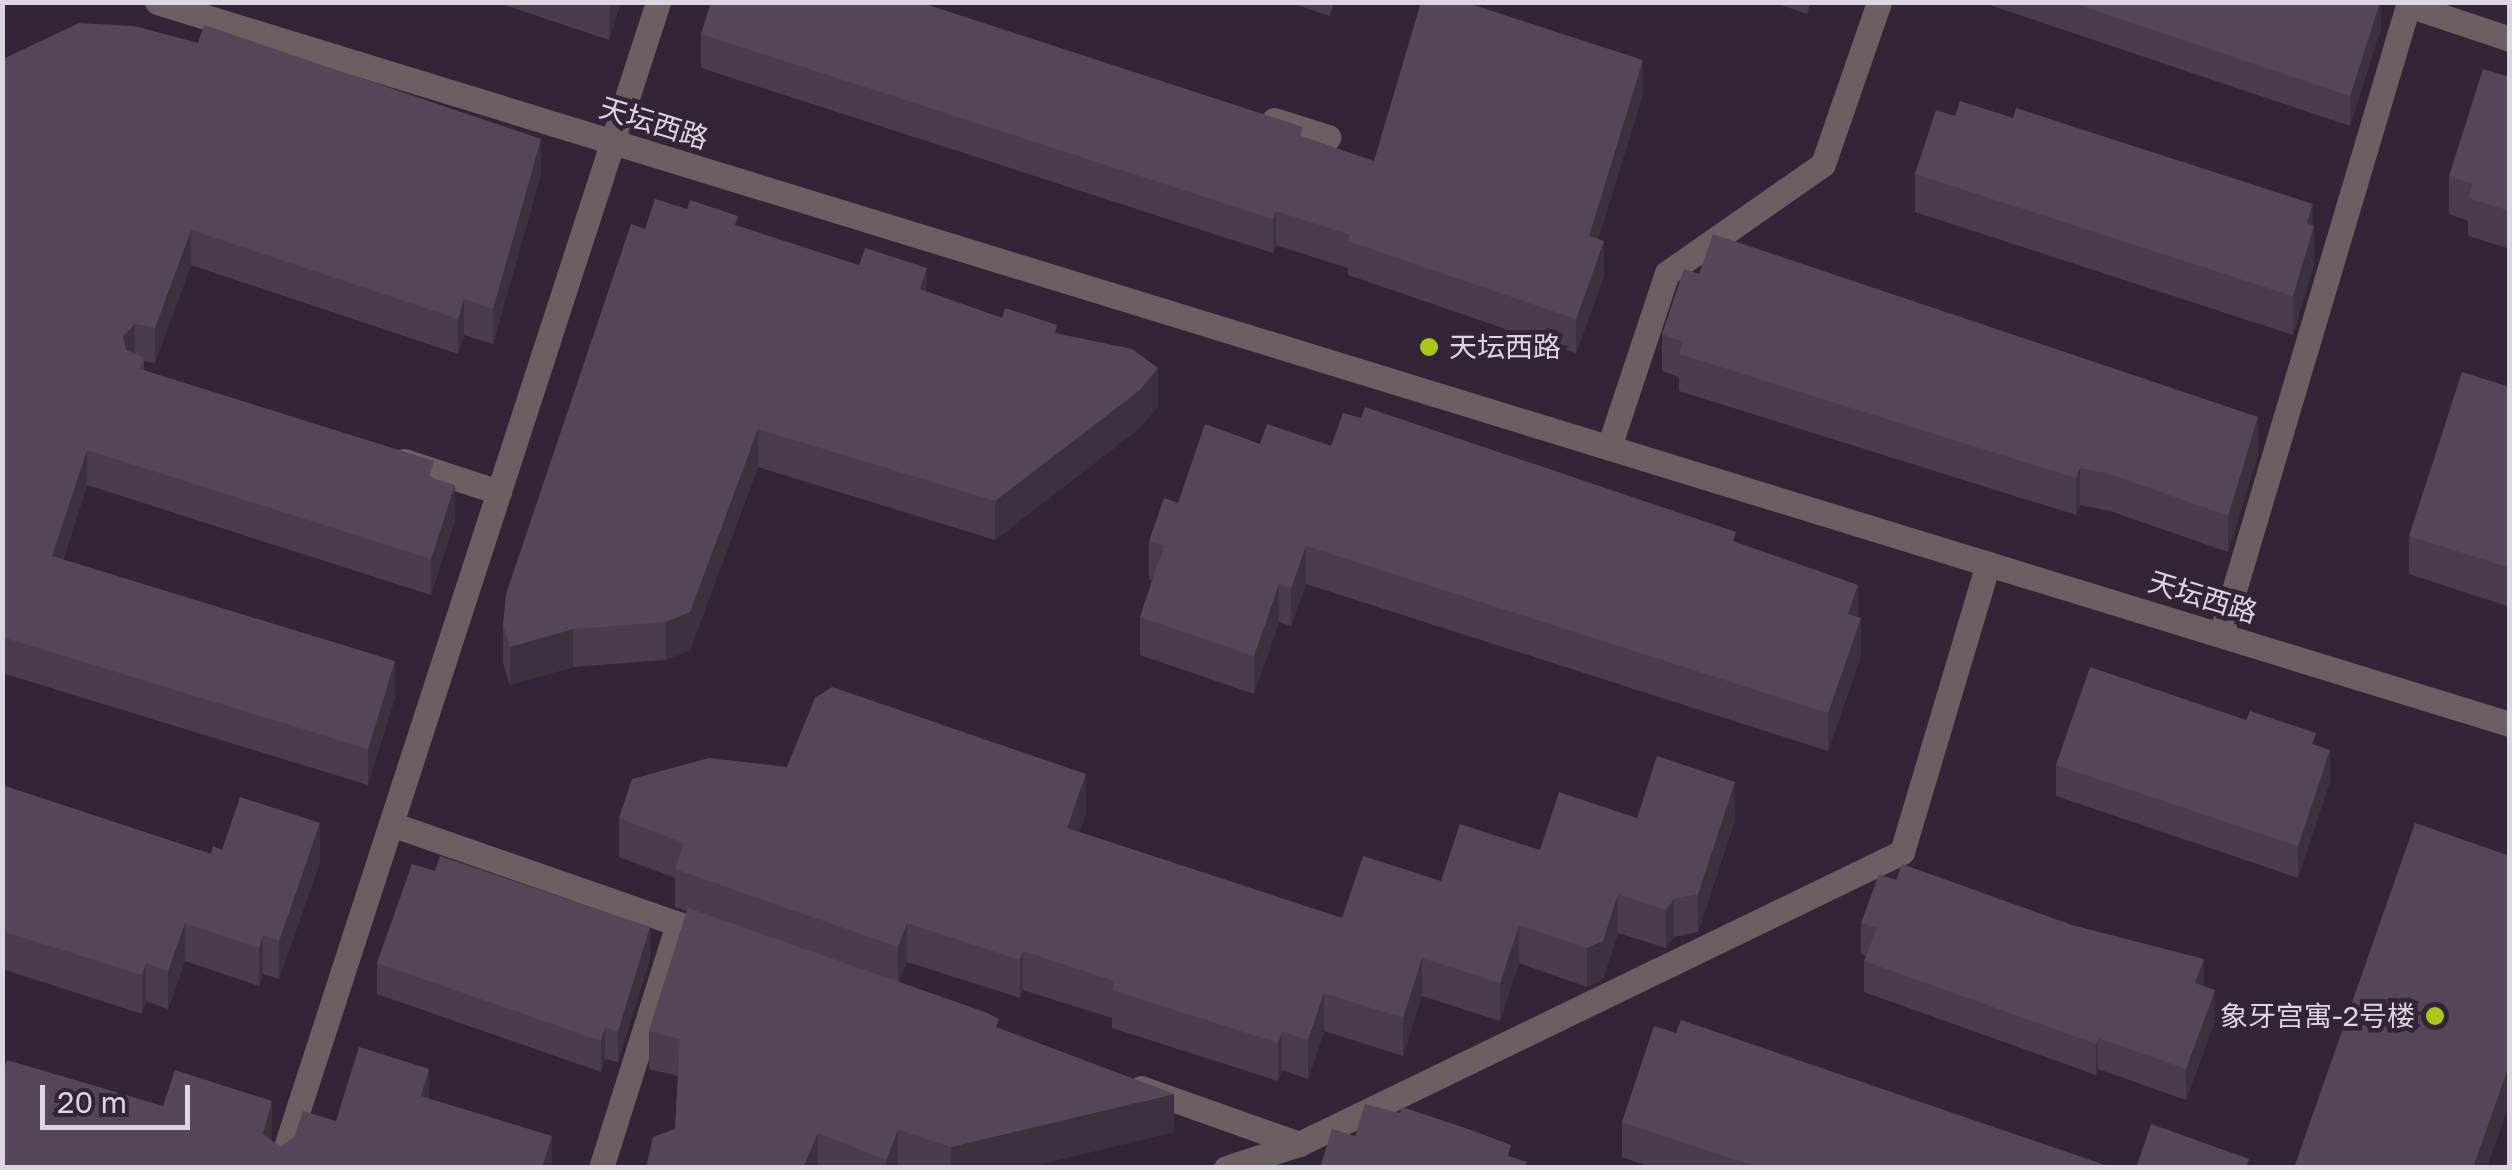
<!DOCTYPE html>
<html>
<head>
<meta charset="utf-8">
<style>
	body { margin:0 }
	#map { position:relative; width:2512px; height:1170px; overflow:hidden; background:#312537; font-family:"Golos Text","Noto Sans SC",sans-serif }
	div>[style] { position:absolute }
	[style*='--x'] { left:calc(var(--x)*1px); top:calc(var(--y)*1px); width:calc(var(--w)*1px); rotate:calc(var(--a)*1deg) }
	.minor>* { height:25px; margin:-12.5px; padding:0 12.5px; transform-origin:12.5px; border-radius:12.5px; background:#6b5f61 }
	.wall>* { inset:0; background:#493d4d }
	.shaded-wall>* { inset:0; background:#3c323f }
	.building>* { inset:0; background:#55475a }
	.dots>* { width:28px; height:28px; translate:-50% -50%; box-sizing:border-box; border:5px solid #312537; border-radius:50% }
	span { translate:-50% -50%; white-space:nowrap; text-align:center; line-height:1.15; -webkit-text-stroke:9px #312537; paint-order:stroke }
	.street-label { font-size:28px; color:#ddd5e1 }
	.poi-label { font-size:28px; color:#ddd5e1 }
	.left { translate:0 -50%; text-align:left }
	.right { translate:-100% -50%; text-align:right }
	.frame { position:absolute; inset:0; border:5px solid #ddd5e1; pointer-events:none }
	.scale { position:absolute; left:40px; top:1085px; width:150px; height:45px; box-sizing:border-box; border:5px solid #ddd5e1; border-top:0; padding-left:12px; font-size:30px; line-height:35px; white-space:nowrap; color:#ddd5e1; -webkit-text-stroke:8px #312537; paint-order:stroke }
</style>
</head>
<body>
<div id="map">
	<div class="minor">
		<div style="--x:157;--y:2;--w:2461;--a:17.06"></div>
		<div style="--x:2408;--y:5;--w:108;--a:18.4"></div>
		<div style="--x:1274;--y:120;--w:57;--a:17.5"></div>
		<div style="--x:1609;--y:447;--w:183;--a:-71.6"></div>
		<div style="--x:1667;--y:273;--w:190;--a:-34.9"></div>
		<div style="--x:1823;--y:164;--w:171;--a:-70.9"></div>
		<div style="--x:404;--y:461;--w:100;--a:18.1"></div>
		<div style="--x:2221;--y:634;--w:659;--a:-73.43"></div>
		<div style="--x:391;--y:824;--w:340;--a:19.2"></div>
		<div style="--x:1141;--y:1088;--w:168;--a:19.5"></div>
		<div style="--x:1299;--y:1144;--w:670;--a:-25.84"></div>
		<div style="--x:1902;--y:852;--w:301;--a:-73.4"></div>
		<div style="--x:279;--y:1168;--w:1226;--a:-71.99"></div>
		<div style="--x:601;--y:1168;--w:256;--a:-72.5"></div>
		<div style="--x:1226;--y:1168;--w:77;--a:-18.2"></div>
	</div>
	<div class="wall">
		<div style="clip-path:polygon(495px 2px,621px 2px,609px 40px)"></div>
		<div style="clip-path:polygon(1287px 2px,1334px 2px,1330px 16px)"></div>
		<div style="clip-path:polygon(1772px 2px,1811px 2px,1807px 14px)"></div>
		<div style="clip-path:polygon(1981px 2px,2381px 2px,2381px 28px,2350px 126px)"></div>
		<div style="clip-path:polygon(701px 34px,1303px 137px,1374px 161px,1643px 94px,1598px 239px,1604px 276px,1576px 353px,1348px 275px,1348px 268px,1276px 245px,1273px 253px,701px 68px)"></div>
		<div style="clip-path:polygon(2px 67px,541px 174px,493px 344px,464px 335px,458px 354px,191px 265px,155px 363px,144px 361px,144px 370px,434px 478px,455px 520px,431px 595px,87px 485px,63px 560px,395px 697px,368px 785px,2px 673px)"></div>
		<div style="clip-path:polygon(2510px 77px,2510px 249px,2468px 236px,2468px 221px,2449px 214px,2449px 176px)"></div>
		<div style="clip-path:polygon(1915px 174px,2313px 225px,2314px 264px,2293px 335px,1915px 212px)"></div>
		<div style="clip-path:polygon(738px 226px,1002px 318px,1057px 333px,1158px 406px,1140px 428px,995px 540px,758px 467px,690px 650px,666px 660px,573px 667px,510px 685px,503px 663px,503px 625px,645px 229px)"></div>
		<div style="clip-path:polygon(1662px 334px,2258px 454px,2228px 552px,2110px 511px,2080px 505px,2076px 515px,1679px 391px,1679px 377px,1662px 371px)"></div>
		<div style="clip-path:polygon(2510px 387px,2510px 607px,2409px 574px,2409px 536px)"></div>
		<div style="clip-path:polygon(1260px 444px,1331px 446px,1736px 542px,1858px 617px,1861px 656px,1828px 751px,1306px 584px,1291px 626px,1279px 622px,1254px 694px,1140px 655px,1140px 617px,1152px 580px,1149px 579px,1149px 541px,1178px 503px)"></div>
		<div style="clip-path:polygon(2246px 720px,2316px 746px,2330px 781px,2298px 878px,2056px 796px,2056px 765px)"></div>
		<div style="clip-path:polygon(2px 785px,211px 854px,222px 850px,320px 862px,279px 979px,263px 974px,259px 986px,185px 961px,168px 1009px,146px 1001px,142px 1014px,2px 969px)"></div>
		<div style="clip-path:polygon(1086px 813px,1079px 832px,1342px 918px,1441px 881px,1540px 850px,1637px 818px,1735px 820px,1698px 932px,1674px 937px,1666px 948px,1618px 933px,1603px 979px,1587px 987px,1519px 963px,1500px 1021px,1422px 996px,1403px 1056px,1324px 1031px,1308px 1079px,1282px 1070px,1278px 1081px,1112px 1028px,1112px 1018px,1023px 990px,1020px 998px,907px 962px,899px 982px,999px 1029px,1174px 1132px,1024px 1168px,646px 1168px,675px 1129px,678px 1076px,649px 1069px,649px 1031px,687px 911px,675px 907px,675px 878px,619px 857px,619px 818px)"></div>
		<div style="clip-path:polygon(1861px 923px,2204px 986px,2215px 1021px,2186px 1100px,2098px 1069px,2096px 1075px,1864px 992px,1864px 961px,1866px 956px,1861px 954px)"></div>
		<div style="clip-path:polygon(650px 958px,618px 1062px,605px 1059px,601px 1072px,377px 994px,377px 963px)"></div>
		<div style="clip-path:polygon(1622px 1122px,2114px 1168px,1654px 1168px,1622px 1157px)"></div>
	</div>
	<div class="shaded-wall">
		<div style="clip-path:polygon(610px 2px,621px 2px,609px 40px)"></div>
		<div style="clip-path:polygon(2380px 2px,2381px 2px,2381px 28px,2350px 126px,2350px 96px)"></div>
		<div style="clip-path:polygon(1643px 60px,1643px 94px,1589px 270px,1589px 236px)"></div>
		<div style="clip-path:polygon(541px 139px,541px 174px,493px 344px,493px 309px)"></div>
		<div style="clip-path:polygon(2313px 204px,2314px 264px,2293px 335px,2293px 296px,2307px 223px)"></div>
		<div style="clip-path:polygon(1276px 211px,1276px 245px,1273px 253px,1273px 219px)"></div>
		<div style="clip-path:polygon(191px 230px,191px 265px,155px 363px,155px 328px)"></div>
		<div style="clip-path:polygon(1604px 241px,1604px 276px,1576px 353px,1576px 319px)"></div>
		<div style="clip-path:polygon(927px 268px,927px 306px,920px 289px)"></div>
		<div style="clip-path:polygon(464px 299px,464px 335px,458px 354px,458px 319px)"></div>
		<div style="clip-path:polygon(135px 324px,135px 359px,123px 371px,123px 336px)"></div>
		<div style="clip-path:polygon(1158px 368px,1158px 406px,1140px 428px,995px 540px,995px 501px)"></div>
		<div style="clip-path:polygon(2258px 417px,2258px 454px,2228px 552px,2228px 516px)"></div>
		<div style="clip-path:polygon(758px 429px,758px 467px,690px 650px,666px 660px,666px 622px)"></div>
		<div style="clip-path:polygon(87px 450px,87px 485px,52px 592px,52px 556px)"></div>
		<div style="clip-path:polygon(2080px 468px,2080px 505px,2076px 515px,2076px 478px)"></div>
		<div style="clip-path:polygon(455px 485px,455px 520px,431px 595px,431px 559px)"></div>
		<div style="clip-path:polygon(1306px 546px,1306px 584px,1291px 626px,1291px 588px)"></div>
		<div style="clip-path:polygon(1279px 584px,1279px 622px,1254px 694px,1254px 656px)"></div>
		<div style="clip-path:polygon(1858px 585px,1858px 623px,1848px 614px)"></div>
		<div style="clip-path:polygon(1861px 618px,1861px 656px,1828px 751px,1828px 713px)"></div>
		<div style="clip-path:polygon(573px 629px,573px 667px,510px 685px,510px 647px)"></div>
		<div style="clip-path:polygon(395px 661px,395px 697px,368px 785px,368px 749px)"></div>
		<div style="clip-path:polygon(2330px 750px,2330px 781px,2298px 878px,2298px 846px)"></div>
		<div style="clip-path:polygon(1086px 774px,1086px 813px,1067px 867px,1067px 828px)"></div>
		<div style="clip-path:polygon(1735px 782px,1735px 820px,1698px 932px,1698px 894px)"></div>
		<div style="clip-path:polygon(320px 823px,320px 862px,279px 979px,279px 941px)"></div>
		<div style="clip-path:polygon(1618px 894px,1618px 933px,1603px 979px,1587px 987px,1587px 948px)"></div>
		<div style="clip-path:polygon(1674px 899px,1674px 937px,1666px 948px,1666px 910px)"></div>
		<div style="clip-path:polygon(185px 923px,185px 961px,168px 1009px,168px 971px)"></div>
		<div style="clip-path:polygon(907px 923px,907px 962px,898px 986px,898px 947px)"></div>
		<div style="clip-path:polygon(1519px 925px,1519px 963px,1500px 1021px,1500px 983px)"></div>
		<div style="clip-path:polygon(650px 927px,650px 958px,618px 1062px,618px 1031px)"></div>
		<div style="clip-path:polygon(263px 935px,263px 974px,259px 986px,259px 948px)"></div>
		<div style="clip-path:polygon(1023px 951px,1023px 990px,1020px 998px,1020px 960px)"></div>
		<div style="clip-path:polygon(1422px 958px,1422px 996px,1403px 1056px,1403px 1018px)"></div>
		<div style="clip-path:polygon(2204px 959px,2204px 990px,2195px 983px)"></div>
		<div style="clip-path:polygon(146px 963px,146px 1001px,142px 1014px,142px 975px)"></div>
		<div style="clip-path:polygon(2215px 990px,2215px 1021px,2186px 1100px,2186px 1069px)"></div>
		<div style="clip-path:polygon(1324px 993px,1324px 1031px,1308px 1079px,1308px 1040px)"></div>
		<div style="clip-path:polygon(605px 1028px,605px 1059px,601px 1072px,601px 1041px)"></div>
		<div style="clip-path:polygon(1282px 1032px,1282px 1070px,1278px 1081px,1278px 1043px)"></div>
		<div style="clip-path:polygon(2098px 1038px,2098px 1069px,2096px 1075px,2096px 1044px)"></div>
		<div style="clip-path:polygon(2510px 1063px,2510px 1102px,2487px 1168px,2473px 1168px)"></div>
		<div style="clip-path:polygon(429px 1069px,429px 1105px,421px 1096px)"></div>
		<div style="clip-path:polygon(1174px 1094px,1174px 1132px,1024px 1168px,951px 1168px,951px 1147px)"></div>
		<div style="clip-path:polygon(272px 1101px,272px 1138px,264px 1168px,263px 1134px)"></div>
		<div style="clip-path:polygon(898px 1130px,898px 1168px,886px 1168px,886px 1160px)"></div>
		<div style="clip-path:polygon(818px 1133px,818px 1168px,803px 1168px)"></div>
		<div style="clip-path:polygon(552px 1136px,552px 1168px,542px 1168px)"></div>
	</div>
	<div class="building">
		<div style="clip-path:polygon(711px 2px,919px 2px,1303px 127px,1300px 136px,1374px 161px,1421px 2px,1464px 2px,1643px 60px,1589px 236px,1604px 241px,1576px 319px,1348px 241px,1350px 235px,1276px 211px,1273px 219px,701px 34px)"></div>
		<div style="clip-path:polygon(2070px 2px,2380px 2px,2350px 96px)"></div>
		<div style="clip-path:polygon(79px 23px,134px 26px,198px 43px,204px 25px,541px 139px,493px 309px,464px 299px,458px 319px,191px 230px,155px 328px,135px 324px,123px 336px,126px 350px,144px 358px,140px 369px,434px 461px,429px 477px,455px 485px,431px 559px,87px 450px,52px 556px,395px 661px,368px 749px,2px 637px,2px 67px,5px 58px)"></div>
		<div style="clip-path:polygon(2483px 69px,2510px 77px,2510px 211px,2468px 198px,2473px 184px,2449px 176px)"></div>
		<div style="clip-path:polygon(1960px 101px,2013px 118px,2016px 108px,2313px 204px,2307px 223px,2314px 226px,2293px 296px,1915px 174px,1936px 110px,1955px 116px)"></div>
		<div style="clip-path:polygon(655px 199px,687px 209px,690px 200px,738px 216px,735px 225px,859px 265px,865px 248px,927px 268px,920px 289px,1002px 318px,1005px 308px,1057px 325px,1055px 333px,1132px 349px,1158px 368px,1140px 390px,995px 501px,758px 429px,690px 612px,666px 622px,573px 629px,510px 647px,503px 625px,506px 594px,631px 224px,645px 229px)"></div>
		<div style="clip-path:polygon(1713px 234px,2258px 417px,2228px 516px,2110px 474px,2080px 468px,2076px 478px,1679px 354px,1683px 342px,1662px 334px,1684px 269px,1699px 274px)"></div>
		<div style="clip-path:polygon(2462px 372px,2510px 387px,2510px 568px,2409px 536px)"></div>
		<div style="clip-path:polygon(1365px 407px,1736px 532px,1733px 541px,1858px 585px,1848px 614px,1861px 618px,1828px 713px,1306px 546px,1291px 588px,1279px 584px,1254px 656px,1140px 617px,1164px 546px,1149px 541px,1164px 498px,1178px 503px,1205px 424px,1260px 444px,1267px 424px,1331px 446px,1343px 413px,1361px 418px)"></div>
		<div style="clip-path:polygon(2090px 667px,2246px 720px,2250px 711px,2316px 733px,2312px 744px,2330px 750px,2298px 846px,2056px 765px)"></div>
		<div style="clip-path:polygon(832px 687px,1086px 774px,1067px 828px,1342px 918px,1363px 856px,1441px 881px,1460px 824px,1540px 850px,1559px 792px,1637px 818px,1657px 756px,1735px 782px,1698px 894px,1674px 899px,1666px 910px,1618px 894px,1603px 941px,1587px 948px,1519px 925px,1500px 983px,1422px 958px,1403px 1018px,1324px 993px,1308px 1040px,1282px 1032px,1278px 1043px,1112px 990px,1114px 981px,1023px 951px,1020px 960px,907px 923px,898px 947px,675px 869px,684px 843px,619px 818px,632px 779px,709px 758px,787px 767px,815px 698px)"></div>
		<div style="clip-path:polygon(2px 785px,211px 854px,213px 846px,222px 850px,240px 797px,320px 823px,279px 941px,263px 935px,259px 948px,185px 923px,168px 971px,146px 963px,142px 975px,2px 931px)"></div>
		<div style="clip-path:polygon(2415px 823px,2510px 856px,2510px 1063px,2473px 1168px,2294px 1168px)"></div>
		<div style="clip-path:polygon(440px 856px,650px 927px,618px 1031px,605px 1028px,601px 1041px,377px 963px,412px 864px,435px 871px)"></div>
		<div style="clip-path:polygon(1902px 864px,2072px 925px,2204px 959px,2195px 983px,2215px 990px,2186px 1069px,2098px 1038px,2096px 1044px,1864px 961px,1877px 928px,1861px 923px,1879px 874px,1896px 880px)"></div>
		<div style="clip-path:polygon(688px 908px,985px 1012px,999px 1019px,996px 1027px,1174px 1094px,951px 1147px,898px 1130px,886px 1160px,818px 1133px,803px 1168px,646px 1168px,653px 1137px,675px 1129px,680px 1039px,649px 1031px)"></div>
		<div style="clip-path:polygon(1681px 1020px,2114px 1168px,1760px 1168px,1622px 1122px,1654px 1026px,1676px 1033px)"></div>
		<div style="clip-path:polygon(359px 1047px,429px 1069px,421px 1096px,552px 1136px,542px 1168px,2px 1168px,2px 1074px,7px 1060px,163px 1106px,175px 1070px,272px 1101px,263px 1134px,281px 1147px,294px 1137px,303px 1111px,336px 1121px)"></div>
		<div style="clip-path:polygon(1365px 1104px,1400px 1113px,1402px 1107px,1471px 1130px,1511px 1145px,1508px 1156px,1527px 1162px,1525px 1168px,1320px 1168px,1332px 1129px,1355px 1136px)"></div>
		<div style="clip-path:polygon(2151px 1124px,2249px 1159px,2246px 1168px,2136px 1168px)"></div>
	</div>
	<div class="dots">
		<div style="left:1429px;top:347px;background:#aac717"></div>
		<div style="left:2435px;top:1016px;background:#aac717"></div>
	</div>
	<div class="street-label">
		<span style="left:654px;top:123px;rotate:17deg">天坛西路</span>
		<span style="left:2203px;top:597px;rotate:17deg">天坛西路</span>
	</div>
	<div class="poi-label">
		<span class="left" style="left:1449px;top:347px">天坛西路</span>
		<span class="right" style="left:2415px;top:1016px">象牙宫寓-2号楼</span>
	</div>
	<div class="frame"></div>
	<div class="scale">20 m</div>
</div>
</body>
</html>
